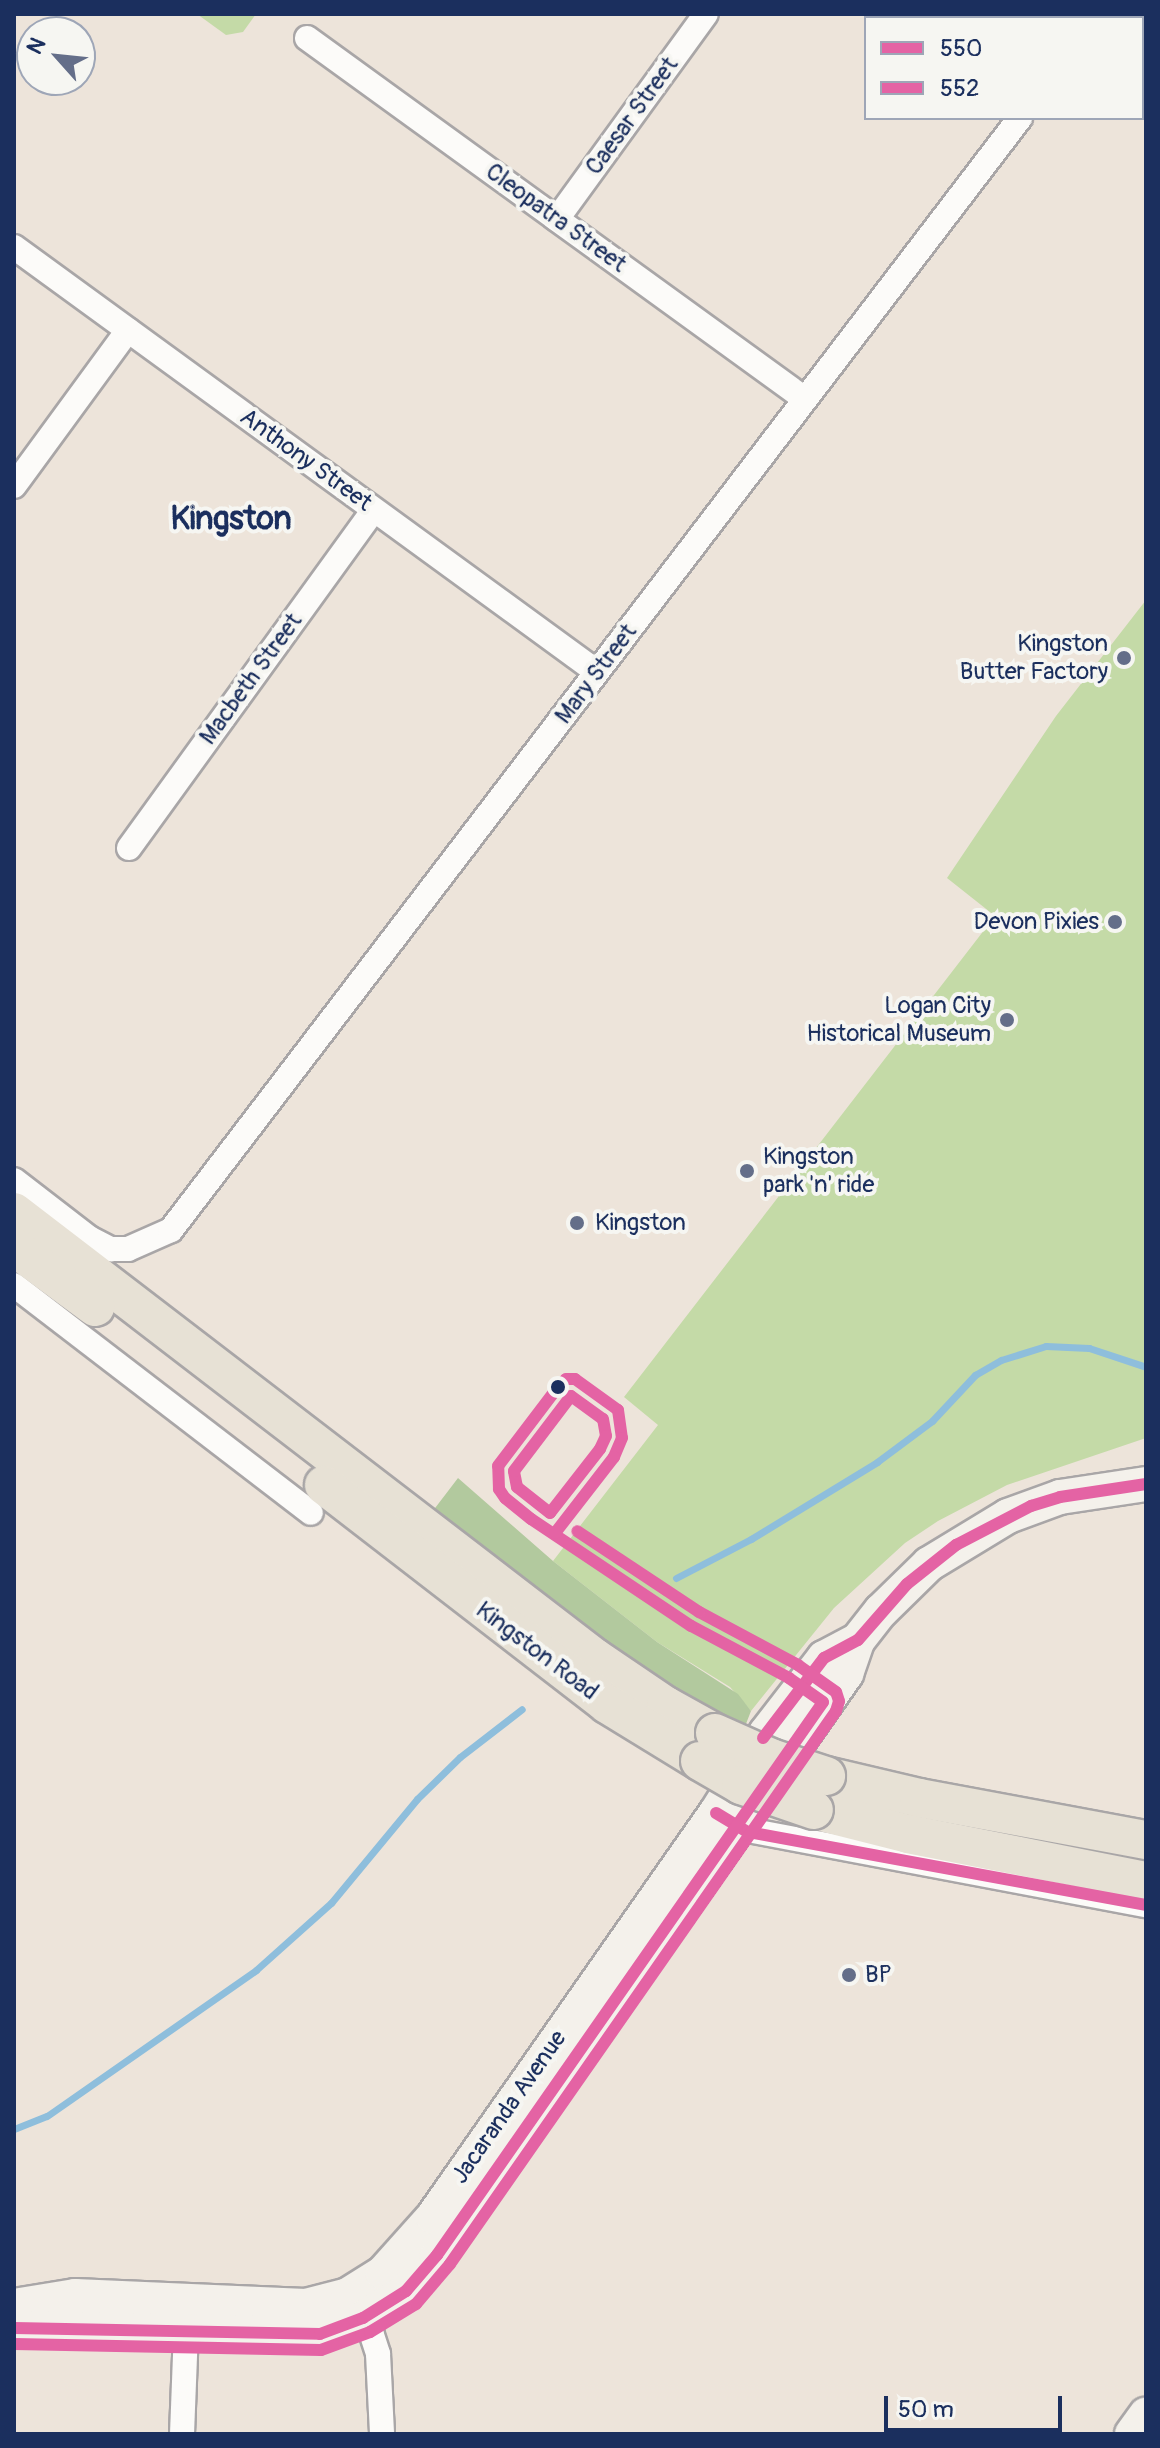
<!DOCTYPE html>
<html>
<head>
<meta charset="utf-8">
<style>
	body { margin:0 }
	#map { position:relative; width:1160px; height:2448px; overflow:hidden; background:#ede4da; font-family:Pangolin,sans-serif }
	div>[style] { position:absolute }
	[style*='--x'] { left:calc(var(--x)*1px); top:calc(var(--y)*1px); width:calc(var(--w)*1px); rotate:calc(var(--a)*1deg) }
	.green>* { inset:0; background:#c4daa7 }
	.forest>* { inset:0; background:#b2c99e }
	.stream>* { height:7px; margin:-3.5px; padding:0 3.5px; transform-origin:3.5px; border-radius:3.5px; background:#8ebedc }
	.roads { filter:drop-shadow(2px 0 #a9a6a7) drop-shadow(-2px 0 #a9a6a7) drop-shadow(0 2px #a9a6a7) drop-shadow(0 -2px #a9a6a7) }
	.street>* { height:24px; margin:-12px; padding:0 12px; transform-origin:12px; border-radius:12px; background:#fcfbf9 }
	.secondary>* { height:34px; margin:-17px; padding:0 17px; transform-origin:17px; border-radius:17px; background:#f4f1eb }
	.primary>* { height:38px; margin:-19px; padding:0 19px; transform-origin:19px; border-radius:19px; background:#e7e1d5 }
	.bridges { filter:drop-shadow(2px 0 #a9a6a7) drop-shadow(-2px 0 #a9a6a7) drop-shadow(0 2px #a9a6a7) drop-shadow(0 -2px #a9a6a7) }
	.primary-bridge>* { height:38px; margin:-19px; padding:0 19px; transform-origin:19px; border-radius:19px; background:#e7e1d5 }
	.bus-1>* { height:12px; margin:-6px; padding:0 6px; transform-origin:6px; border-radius:6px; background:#e463a4 }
	.bus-2>* { height:12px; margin:-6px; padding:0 6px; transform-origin:6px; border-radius:6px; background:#e463a4 }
	.dots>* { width:22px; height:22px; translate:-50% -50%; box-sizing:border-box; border:4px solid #f6f6f2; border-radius:50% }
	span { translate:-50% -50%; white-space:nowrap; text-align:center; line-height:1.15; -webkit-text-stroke:8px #f6f6f2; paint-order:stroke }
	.street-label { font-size:24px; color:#1b2f5e }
	.poi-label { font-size:24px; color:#1b2f5e }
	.right { translate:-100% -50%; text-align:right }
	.left { translate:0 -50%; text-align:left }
	.district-label { font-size:32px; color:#1b2f5e; font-weight:700 }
	.frame { position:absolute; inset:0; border:16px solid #1b2f5e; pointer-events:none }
	.legend { position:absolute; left:864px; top:16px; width:280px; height:104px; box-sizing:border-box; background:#f6f6f2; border:2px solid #9ea6b7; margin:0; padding:10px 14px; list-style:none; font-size:24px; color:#1b2f5e }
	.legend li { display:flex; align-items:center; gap:16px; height:40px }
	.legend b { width:40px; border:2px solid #9ea6b7 }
	.north { position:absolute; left:16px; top:16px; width:80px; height:80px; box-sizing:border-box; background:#f6f6f2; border:2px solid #9ea6b7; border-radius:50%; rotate:297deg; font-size:22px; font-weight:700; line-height:32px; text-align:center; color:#1b2f5e }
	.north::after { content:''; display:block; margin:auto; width:28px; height:36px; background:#646e89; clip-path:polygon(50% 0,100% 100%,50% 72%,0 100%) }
	.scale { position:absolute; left:884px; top:2396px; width:178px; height:36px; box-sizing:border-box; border:4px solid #1b2f5e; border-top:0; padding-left:10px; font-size:24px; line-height:28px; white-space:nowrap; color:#1b2f5e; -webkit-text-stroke:6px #f6f6f2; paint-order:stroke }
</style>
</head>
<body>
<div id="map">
	<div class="green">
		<div style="clip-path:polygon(197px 14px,256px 14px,243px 32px,226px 35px)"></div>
		<div style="clip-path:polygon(1146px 600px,1146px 1438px,1007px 1485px,938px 1521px,905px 1543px,834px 1608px,751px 1711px,730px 1687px,657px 1642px,553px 1561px,658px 1425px,624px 1397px,995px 916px,947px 878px,1056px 716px)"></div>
	</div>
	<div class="forest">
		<div style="clip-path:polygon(458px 1478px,553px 1561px,657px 1642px,738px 1694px,751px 1711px,744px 1729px,646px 1674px,429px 1516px)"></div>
	</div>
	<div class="stream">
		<div style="--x:676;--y:1578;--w:85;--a:-27.5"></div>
		<div style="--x:751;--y:1539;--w:148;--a:-31.4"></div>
		<div style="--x:877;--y:1462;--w:69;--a:-36.7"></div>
		<div style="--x:932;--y:1421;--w:63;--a:-46.9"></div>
		<div style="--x:975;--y:1375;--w:30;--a:-30"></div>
		<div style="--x:1001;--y:1360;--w:47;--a:-17.3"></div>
		<div style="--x:1046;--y:1346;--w:43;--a:2.7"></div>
		<div style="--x:1089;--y:1348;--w:60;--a:18.4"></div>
		<div style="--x:14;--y:2129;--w:35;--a:-22"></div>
		<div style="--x:47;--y:2116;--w:255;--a:-34.9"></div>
		<div style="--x:256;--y:1970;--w:101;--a:-41.8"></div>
		<div style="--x:331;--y:1903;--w:135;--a:-50.4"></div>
		<div style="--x:417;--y:1799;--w:60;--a:-44.3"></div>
		<div style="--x:460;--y:1757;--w:78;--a:-37.7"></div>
	</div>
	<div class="roads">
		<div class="street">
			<div style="--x:1097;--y:18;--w:5;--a:-53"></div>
			<div style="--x:307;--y:38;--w:615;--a:35.94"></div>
			<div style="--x:557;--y:219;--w:253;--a:-54"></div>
			<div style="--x:14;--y:247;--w:721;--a:36.09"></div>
			<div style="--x:14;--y:486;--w:193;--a:-53.8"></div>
			<div style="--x:129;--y:848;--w:417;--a:-54.1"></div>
			<div style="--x:14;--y:1180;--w:95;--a:37.7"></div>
			<div style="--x:89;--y:1238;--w:25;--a:27"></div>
			<div style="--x:111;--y:1249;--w:17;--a:0"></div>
			<div style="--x:128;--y:1249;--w:47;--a:-23.8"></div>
			<div style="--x:171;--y:1230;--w:1399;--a:-52.64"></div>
			<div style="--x:14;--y:1285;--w:374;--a:37.5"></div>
			<div style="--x:737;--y:1828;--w:416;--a:10.7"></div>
			<div style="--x:355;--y:2306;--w:31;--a:58"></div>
			<div style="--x:371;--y:2332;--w:23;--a:72"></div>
			<div style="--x:378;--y:2354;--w:80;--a:87.1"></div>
			<div style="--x:182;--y:2434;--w:102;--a:-87.8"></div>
		</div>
		<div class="secondary">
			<div style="--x:14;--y:2306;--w:62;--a:-9.3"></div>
			<div style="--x:75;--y:2296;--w:231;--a:2.5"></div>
			<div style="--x:306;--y:2306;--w:43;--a:-14.7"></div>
			<div style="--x:348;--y:2295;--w:41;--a:-32.2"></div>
			<div style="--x:383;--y:2273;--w:75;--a:-48.2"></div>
			<div style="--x:433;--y:2217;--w:493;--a:-55"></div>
			<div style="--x:716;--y:1813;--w:94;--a:-58"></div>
			<div style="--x:766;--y:1733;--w:95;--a:-52.3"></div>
			<div style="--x:824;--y:1658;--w:38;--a:-28"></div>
			<div style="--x:14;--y:2328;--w:306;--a:1.1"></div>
			<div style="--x:320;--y:2334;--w:46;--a:-20.4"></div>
			<div style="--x:363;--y:2318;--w:51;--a:-32.1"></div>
			<div style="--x:406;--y:2291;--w:48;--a:-49.3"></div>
			<div style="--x:437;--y:2255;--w:711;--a:-54.86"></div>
			<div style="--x:846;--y:1674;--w:36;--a:-71"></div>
			<div style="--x:858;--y:1640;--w:37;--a:-52"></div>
			<div style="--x:881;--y:1611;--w:67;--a:-44.4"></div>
			<div style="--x:929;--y:1564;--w:92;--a:-31.3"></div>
			<div style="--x:1008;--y:1516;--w:55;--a:-20.1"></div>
			<div style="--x:1060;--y:1497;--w:87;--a:-8.6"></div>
			<div style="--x:1132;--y:2434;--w:24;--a:-54"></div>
		</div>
		<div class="primary">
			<div style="--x:14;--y:1212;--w:732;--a:37.51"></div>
			<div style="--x:595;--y:1658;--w:86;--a:34.1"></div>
			<div style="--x:666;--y:1706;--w:56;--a:28.9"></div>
			<div style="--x:14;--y:1247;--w:101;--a:36.5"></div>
			<div style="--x:324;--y:1485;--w:358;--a:37.7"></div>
			<div style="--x:607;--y:1704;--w:109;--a:31.5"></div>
			<div style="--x:826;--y:1776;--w:96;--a:13.3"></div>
			<div style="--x:919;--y:1798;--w:231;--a:10.5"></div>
			<div style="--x:814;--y:1810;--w:97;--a:14.3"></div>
			<div style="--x:908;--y:1834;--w:243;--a:11.2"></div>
		</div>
	</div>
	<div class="bridges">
		<div class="primary-bridge">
			<div style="--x:715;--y:1733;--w:61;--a:24.1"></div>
			<div style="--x:771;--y:1758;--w:58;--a:18.1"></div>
			<div style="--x:700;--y:1761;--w:48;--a:30.3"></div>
			<div style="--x:741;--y:1785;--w:77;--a:18.9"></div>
		</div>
	</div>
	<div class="bus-1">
		<div style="--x:763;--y:1738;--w:101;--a:-52.7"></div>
		<div style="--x:824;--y:1658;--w:38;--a:-28"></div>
		<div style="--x:858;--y:1640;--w:74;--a:-48.8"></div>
		<div style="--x:907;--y:1584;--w:63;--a:-38.5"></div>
		<div style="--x:956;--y:1545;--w:85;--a:-27.5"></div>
		<div style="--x:1031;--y:1506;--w:30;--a:-17"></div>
		<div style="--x:1060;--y:1497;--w:87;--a:-8.6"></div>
		<div style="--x:716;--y:1813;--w:37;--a:31"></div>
		<div style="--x:748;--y:1832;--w:405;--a:10.4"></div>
		<div style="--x:14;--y:2328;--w:306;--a:1.1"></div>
		<div style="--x:320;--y:2334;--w:46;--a:-20.4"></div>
		<div style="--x:363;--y:2318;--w:51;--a:-32.1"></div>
		<div style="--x:406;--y:2291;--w:48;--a:-49.3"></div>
		<div style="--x:437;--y:2255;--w:674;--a:-55.08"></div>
		<div style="--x:823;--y:1702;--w:42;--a:-144.8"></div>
		<div style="--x:789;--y:1678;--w:111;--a:-152"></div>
		<div style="--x:691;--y:1626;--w:192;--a:-146.2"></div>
		<div style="--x:531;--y:1519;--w:33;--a:-141"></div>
		<div style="--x:505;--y:1498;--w:11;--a:-124"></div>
		<div style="--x:499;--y:1489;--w:23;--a:-92"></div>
		<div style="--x:498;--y:1466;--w:99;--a:-52.8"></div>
		<div style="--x:558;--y:1387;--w:11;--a:-45"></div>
		<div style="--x:566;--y:1379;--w:9;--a:0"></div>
		<div style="--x:575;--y:1379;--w:53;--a:35.8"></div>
		<div style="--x:618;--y:1410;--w:28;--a:82"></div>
		<div style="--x:622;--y:1438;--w:21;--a:113"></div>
		<div style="--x:614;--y:1457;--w:96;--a:127.8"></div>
	</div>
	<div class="bus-2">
		<div style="--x:571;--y:1396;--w:39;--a:36"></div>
		<div style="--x:603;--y:1419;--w:17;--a:80"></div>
		<div style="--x:606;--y:1436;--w:14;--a:115"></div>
		<div style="--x:600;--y:1449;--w:81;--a:128"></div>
		<div style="--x:550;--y:1513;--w:42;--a:-141.8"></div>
		<div style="--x:517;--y:1487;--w:16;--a:-101"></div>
		<div style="--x:514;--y:1471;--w:94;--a:-52.8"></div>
		<div style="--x:14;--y:2344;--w:307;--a:1.1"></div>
		<div style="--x:321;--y:2350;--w:52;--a:-20.2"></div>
		<div style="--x:370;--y:2332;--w:54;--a:-31.3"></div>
		<div style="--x:416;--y:2304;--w:52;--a:-49.6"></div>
		<div style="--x:450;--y:2264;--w:674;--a:-55.08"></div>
		<div style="--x:836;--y:1711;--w:10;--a:-73"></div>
		<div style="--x:839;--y:1701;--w:9;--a:-108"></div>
		<div style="--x:836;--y:1692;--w:47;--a:-144.6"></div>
		<div style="--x:798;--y:1665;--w:112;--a:-151.8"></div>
		<div style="--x:699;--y:1612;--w:146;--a:-146.4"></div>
	</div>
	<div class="dots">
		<div style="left:1124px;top:658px;background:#646e89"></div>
		<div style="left:1115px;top:922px;background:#646e89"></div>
		<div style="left:1007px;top:1020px;background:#646e89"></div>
		<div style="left:747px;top:1171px;background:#646e89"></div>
		<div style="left:577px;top:1223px;background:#646e89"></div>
		<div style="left:558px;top:1387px;background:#1b2f5e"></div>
		<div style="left:849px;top:1975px;background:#646e89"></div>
	</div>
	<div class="street-label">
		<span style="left:632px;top:116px;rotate:-54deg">Caesar Street</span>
		<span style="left:556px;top:218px;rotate:36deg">Cleopatra Street</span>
		<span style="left:306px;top:460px;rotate:36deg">Anthony Street</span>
		<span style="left:596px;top:674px;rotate:-53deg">Mary Street</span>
		<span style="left:251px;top:679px;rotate:-54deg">Macbeth Street</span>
		<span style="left:537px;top:1651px;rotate:37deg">Kingston Road</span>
		<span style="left:509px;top:2107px;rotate:-55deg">Jacaranda Avenue</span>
	</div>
	<div class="poi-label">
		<span class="right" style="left:1108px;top:658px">Kingston<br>Butter Factory</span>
		<span class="right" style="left:1099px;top:922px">Devon Pixies</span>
		<span class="right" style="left:991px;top:1020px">Logan City<br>Historical Museum</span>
		<span class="left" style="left:763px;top:1171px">Kingston<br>park 'n' ride</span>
		<span class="left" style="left:595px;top:1223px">Kingston</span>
		<span class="left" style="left:865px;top:1975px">BP</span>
	</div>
	<div class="district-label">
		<span style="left:231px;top:519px">Kingston</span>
	</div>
	<div class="frame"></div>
	<ul class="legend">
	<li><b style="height:10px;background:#e463a4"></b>550</li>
	<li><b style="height:10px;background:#e463a4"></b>552</li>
	</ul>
	<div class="north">N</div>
	<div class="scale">50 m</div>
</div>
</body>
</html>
